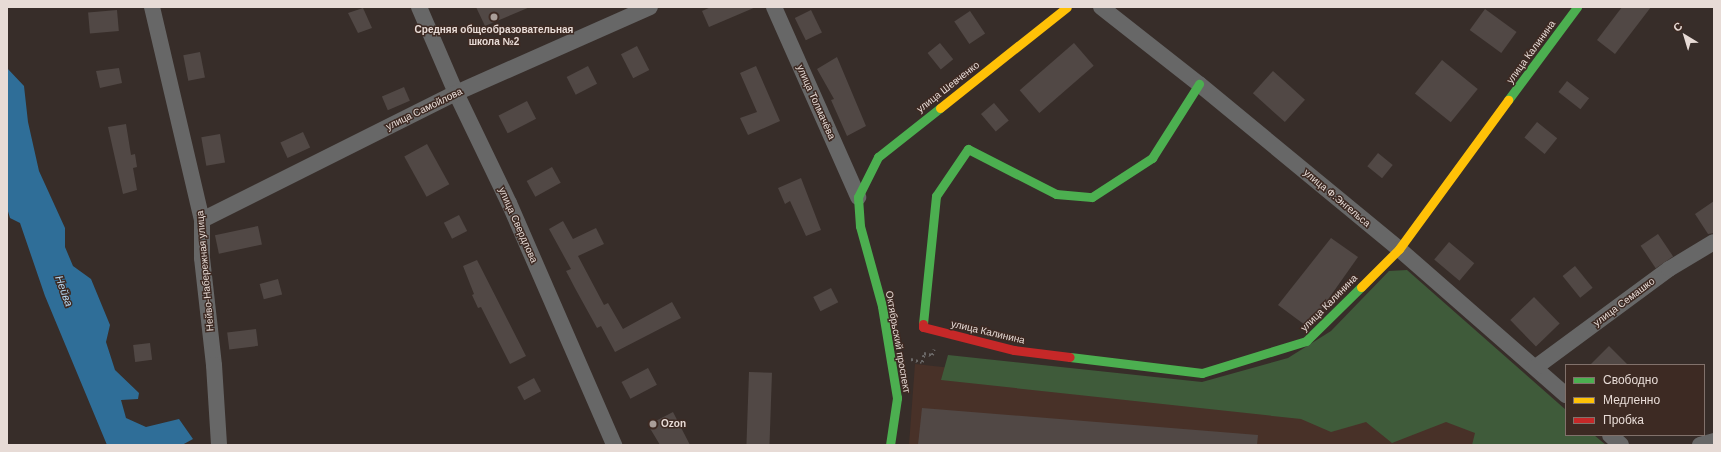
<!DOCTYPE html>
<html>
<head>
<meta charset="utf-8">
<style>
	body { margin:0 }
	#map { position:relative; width:1721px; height:452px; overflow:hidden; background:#372d29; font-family:Helvetica,sans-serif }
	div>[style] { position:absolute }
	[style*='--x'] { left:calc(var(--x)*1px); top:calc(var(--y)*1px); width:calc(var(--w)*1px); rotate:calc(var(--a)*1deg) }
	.built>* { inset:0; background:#483128 }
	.green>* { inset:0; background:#3f5b3a }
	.water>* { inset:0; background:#2f6e98 }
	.building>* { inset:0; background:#514845; transform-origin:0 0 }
	.path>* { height:2.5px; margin-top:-1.25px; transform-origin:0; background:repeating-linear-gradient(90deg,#6a6766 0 2px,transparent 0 5px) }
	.street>* { height:16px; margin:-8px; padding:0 8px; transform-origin:8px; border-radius:8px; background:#676767 }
	.fast>* { height:9px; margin:-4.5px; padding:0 4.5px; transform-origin:4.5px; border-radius:4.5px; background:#4caf50 }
	.slow>* { height:9px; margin:-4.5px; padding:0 4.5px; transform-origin:4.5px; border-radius:4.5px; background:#ffc107 }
	.jam>* { height:9px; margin:-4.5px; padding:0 4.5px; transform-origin:4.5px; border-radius:4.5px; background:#c62828 }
	.dots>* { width:11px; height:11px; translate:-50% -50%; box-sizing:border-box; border:2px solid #3d2a23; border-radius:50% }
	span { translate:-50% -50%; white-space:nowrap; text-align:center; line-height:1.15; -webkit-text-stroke:3px #3d2a23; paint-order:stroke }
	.poi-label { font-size:10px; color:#e7dbd6; font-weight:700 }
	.left { translate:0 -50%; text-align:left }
	.street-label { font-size:10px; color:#e7dbd6 }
	.water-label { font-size:11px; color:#b5d8f3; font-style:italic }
	.frame { position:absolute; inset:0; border:8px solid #e7dbd6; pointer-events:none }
	.legend { position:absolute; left:1565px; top:364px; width:140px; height:72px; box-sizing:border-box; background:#3d2a23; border:1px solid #81716b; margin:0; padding:5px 7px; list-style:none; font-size:12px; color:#e7dbd6 }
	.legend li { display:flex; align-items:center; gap:8px; height:20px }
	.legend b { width:20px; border:1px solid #81716b }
	.north { position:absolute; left:1665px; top:16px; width:40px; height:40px; -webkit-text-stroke:3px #3d2a23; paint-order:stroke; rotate:322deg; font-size:11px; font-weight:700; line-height:16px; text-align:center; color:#e7dbd6 }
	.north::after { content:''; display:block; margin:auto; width:14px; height:18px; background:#e7dbd6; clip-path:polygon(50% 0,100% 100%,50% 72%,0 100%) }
</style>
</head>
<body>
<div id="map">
	<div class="built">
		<div style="clip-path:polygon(915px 364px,1566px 435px,1593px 445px,909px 445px)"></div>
	</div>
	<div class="green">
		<div style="clip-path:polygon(1407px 270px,1566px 410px,1566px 435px,1594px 435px,1606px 445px,1472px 445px,1475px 433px,1446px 422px,1392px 443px,1366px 422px,1331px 432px,1301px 419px,941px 380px,948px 355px,1202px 382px,1288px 358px,1331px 331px,1389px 271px)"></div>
	</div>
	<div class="water">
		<div style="clip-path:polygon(7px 68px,24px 86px,28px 122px,39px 171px,65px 228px,65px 247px,73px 266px,91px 279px,110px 325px,106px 342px,115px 370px,139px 393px,138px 399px,121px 400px,126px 418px,146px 427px,179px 419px,193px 439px,182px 445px,107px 445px,45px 296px,20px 223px,10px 218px,7px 208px)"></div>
	</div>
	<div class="building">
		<div style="clip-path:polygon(476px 7px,530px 7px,485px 26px)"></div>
		<div style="clip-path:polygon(711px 7px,756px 7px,709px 27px,702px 11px)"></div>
		<div style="clip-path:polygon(1622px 7px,1651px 7px,1615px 54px,1597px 40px)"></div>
		<div style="clip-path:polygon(363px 8px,372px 28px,358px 33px,348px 13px)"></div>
		<div style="left:1485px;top:9px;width:39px;height:26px;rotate:36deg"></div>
		<div style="left:117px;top:10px;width:21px;height:29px;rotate:85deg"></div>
		<div style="left:811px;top:10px;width:25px;height:18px;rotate:64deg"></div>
		<div style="left:970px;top:11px;width:27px;height:19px;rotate:56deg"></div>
		<div style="left:940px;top:43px;width:21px;height:16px;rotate:51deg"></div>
		<div style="left:1074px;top:43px;width:30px;height:72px;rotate:49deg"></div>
		<div style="left:637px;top:46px;width:27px;height:18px;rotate:63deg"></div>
		<div style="left:200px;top:52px;width:26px;height:17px;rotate:79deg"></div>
		<div style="clip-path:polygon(837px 57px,866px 126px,847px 136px,831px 100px,834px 99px,817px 69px)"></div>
		<div style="left:1442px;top:60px;width:46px;height:43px;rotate:39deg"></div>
		<div style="left:588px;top:66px;width:20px;height:24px;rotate:63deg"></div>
		<div style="clip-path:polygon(756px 66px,780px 121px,748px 135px,740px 118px,757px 112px,740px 73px)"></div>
		<div style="clip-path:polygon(119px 68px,122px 83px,100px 88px,96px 71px)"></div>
		<div style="left:1273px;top:71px;width:43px;height:30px;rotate:42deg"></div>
		<div style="left:1567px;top:81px;width:28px;height:14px;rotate:38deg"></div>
		<div style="left:404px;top:87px;width:15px;height:24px;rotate:67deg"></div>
		<div style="left:527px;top:101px;width:20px;height:32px;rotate:63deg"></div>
		<div style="left:994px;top:103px;width:23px;height:17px;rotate:50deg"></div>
		<div style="left:1537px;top:122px;width:26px;height:20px;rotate:39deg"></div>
		<div style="clip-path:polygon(126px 124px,131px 155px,135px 154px,137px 167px,133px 168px,137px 190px,123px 194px,108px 127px)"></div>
		<div style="left:303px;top:132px;width:17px;height:25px;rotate:65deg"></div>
		<div style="left:220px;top:134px;width:29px;height:19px;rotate:80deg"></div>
		<div style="left:427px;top:144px;width:46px;height:26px;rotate:61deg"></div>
		<div style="left:1378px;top:153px;width:19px;height:17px;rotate:39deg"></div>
		<div style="left:552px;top:167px;width:18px;height:29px;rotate:61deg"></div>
		<div style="clip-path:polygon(801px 178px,821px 230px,806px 236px,790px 201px,785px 204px,778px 188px)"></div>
		<div style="clip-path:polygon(1714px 201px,1714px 233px,1708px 234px,1695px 214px)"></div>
		<div style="left:459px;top:215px;width:18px;height:17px;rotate:63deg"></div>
		<div style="clip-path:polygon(563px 221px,573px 239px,596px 228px,604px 244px,578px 256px,604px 305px,608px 303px,623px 329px,672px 302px,681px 318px,615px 352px,601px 326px,597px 328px,576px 290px,566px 271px,571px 269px,549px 229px)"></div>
		<div style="left:258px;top:226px;width:19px;height:44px;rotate:78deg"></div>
		<div style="left:1658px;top:234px;width:27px;height:21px;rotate:56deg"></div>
		<div style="clip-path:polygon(1331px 238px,1358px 257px,1322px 308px,1305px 325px,1278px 305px)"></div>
		<div style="left:1449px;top:242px;width:33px;height:23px;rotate:40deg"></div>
		<div style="clip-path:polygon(477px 260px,526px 356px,510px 364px,481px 307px,478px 308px,472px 295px,474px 294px,463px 266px)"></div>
		<div style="left:1575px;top:266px;width:28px;height:16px;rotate:51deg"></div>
		<div style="left:278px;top:279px;width:16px;height:19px;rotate:75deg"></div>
		<div style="left:831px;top:288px;width:16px;height:20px;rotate:63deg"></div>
		<div style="left:1534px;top:297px;width:37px;height:33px;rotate:46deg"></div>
		<div style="left:256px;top:329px;width:17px;height:29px;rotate:83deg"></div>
		<div style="left:150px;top:343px;width:17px;height:17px;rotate:83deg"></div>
		<div style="clip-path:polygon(1609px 346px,1628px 365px,1590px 365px)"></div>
		<div style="left:648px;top:368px;width:19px;height:30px;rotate:62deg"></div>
		<div style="left:749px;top:372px;width:23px;height:73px;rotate:2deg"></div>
		<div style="left:534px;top:378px;width:15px;height:19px;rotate:62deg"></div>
		<div style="clip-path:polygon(922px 408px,1258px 435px,1257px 445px,918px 445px)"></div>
		<div style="clip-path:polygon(673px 412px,690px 445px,660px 445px,648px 425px)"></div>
	</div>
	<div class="path">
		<div style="--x:911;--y:359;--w:11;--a:15"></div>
		<div style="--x:922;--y:362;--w:9;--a:-77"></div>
		<div style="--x:924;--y:353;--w:8;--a:14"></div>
		<div style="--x:932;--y:355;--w:6;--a:-72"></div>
	</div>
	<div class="street">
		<div style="--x:152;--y:7;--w:219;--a:76.8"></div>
		<div style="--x:202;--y:220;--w:38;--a:90"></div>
		<div style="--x:202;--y:258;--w:108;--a:83.6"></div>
		<div style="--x:214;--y:365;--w:80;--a:86.4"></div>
		<div style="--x:419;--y:7;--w:94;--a:66.7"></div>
		<div style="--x:456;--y:93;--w:122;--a:64.3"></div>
		<div style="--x:509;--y:203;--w:264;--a:66.5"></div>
		<div style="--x:774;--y:7;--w:208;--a:66.1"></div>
		<div style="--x:1101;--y:7;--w:125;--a:38.2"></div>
		<div style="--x:1199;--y:84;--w:259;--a:39.5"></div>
		<div style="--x:1399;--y:249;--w:222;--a:41.2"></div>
		<div style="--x:202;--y:220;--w:284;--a:-26.6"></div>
		<div style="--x:456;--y:93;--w:212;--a:-23.9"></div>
		<div style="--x:1536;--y:367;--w:165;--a:-36.4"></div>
		<div style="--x:1669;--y:269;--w:52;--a:-31"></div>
		<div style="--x:1610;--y:435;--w:15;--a:42"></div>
		<div style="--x:1700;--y:445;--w:15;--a:-16"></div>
	</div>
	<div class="fast">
		<div style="--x:1508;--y:100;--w:116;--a:-53.4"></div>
		<div style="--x:923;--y:324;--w:129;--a:-84.2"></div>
		<div style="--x:936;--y:196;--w:57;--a:-55.8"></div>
		<div style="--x:968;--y:149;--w:99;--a:27.1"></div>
		<div style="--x:1056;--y:194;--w:36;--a:5"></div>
		<div style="--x:1092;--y:197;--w:72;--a:-33"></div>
		<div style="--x:1152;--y:158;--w:88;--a:-57.6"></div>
		<div style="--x:1070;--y:357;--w:133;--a:6.9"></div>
		<div style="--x:1202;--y:373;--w:109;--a:-17.1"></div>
		<div style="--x:1306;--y:341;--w:77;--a:-44.5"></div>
		<div style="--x:890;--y:445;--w:48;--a:-81.5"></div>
		<div style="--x:897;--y:398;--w:93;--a:-99.3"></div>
		<div style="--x:882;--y:306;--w:83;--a:-105.4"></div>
		<div style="--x:860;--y:226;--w:29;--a:-94"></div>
		<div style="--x:858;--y:197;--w:45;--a:-63.4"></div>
		<div style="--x:878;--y:157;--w:79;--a:-38.3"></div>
	</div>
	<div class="slow">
		<div style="--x:940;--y:108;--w:162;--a:-38.5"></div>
		<div style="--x:1361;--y:287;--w:54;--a:-45"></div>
		<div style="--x:1399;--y:249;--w:185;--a:-53.8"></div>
	</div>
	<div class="jam">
		<div style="--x:923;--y:324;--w:3;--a:90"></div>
		<div style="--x:923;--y:327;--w:94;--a:14.2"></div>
		<div style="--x:1014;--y:350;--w:56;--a:7.1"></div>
	</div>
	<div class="dots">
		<div style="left:494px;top:17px;background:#a99e99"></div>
		<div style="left:653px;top:424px;background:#a99e99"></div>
	</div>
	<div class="poi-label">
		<span style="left:494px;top:35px">Средняя общеобразовательная<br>школа №2</span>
		<span class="left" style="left:661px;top:424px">Ozon</span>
	</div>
	<div class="street-label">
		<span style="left:1531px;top:52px;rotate:-54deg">улица Калинина</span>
		<span style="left:948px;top:87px;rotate:-38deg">улица Шевченко</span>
		<span style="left:816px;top:102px;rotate:66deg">улица Толмачёва</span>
		<span style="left:424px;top:109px;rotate:-26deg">улица Самойлова</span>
		<span style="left:1337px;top:198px;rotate:40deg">улица Ф.Энгельса</span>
		<span style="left:518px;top:225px;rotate:66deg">улица Свердлова</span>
		<span style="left:205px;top:271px;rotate:-95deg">Нейво-Набережная улица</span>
		<span style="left:1624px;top:302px;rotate:-37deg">улица Семашко</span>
		<span style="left:1329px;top:303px;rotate:-45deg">улица Калинина</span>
		<span style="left:988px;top:332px;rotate:13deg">улица Калинина</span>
		<span style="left:898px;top:342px;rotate:80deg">Октябрьский проспект</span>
	</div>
	<div class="water-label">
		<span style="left:64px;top:291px;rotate:70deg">Нейва</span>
	</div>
	<div class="frame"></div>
	<ul class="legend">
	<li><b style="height:5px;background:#4caf50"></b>Свободно</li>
	<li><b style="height:5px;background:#ffc107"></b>Медленно</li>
	<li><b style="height:5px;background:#c62828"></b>Пробка</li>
	</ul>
	<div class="north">С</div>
</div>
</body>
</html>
